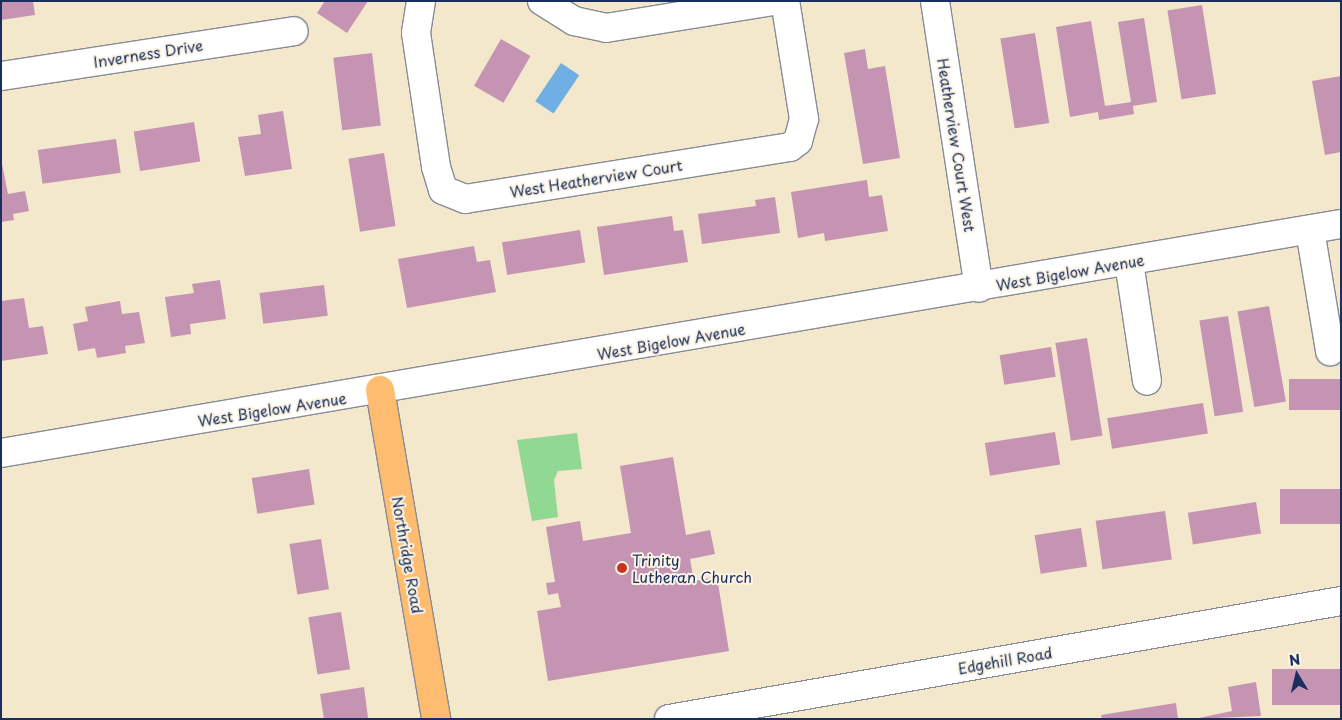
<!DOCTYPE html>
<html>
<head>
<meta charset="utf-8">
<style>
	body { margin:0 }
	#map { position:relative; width:1342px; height:720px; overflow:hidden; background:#f3e7cc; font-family:"Playpen Sans",sans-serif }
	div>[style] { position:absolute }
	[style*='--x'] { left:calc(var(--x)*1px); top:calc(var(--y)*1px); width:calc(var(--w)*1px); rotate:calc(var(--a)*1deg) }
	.green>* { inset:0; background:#91d892 }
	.water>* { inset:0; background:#6fafe3; transform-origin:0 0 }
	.building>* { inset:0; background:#c594b3; transform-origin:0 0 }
	.roads { filter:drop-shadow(1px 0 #878b95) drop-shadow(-1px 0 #878b95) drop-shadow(0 1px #878b95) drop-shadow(0 -1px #878b95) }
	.minor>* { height:28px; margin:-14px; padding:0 14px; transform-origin:14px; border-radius:14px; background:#fff }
	.major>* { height:28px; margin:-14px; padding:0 14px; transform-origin:14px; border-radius:14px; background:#fdbc6f }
	.dots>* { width:14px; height:14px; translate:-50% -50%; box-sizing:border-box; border:2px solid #fcf5e5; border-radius:50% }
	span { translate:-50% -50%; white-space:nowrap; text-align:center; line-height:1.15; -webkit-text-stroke:4px #fcf5e5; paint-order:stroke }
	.street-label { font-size:15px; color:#1b2f5e }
	.poi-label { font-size:15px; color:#1b2f5e }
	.left { translate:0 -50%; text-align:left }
	.frame { position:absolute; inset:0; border:2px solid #1b2f5e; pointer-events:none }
	.north { position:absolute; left:1272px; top:650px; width:50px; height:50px; -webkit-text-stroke:4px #fcf5e5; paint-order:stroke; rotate:351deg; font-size:14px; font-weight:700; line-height:20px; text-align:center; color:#1b2f5e }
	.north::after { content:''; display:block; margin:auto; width:18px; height:22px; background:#1b2f5e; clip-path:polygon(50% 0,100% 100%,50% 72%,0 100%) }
</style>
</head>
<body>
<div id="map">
	<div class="green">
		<div style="clip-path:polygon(577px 433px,582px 469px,558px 471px,554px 480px,558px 517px,532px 521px,517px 440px)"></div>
	</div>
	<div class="water">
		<div style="left:561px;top:63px;width:22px;height:46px;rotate:34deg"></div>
	</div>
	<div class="building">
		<div style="clip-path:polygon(1px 1px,33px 1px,35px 15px,1px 20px)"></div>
		<div style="clip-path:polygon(325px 1px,368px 1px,347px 33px,317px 13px)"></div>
		<div style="left:1202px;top:5px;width:90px;height:35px;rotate:81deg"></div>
		<div style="clip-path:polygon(1144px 18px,1157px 102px,1133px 106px,1134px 114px,1099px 120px,1098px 112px,1070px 117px,1056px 27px,1091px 21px,1105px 106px,1131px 102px,1118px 22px)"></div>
		<div style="left:1035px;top:33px;width:91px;height:35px;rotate:81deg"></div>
		<div style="left:501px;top:39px;width:34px;height:54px;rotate:30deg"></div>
		<div style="clip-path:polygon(865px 49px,868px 69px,885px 66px,900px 158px,863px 164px,844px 53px)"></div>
		<div style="left:372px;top:53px;width:73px;height:39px;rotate:83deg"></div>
		<div style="clip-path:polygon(1341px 76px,1341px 152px,1325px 155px,1312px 81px)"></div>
		<div style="clip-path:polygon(283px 111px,292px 169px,245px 176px,238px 137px,261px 134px,258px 115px)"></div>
		<div style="left:194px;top:122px;width:40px;height:61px;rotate:81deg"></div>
		<div style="left:116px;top:139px;width:34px;height:79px;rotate:82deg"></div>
		<div style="left:384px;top:153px;width:74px;height:36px;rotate:81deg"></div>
		<div style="clip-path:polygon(1px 159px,8px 194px,25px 191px,29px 211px,13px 214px,14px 220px,1px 222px)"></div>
		<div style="clip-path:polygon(867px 180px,869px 197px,882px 195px,888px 231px,825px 241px,824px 233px,798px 238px,791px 192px)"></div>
		<div style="clip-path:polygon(775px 197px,780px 233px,702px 244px,698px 214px,756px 206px,755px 200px)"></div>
		<div style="clip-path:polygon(672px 216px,674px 231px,683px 230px,688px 262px,604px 275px,597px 227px)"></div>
		<div style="left:580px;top:230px;width:33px;height:79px;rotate:81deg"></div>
		<div style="clip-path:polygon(474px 246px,477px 262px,490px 260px,496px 292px,407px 308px,398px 259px)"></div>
		<div style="clip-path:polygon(220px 280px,226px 319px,190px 324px,191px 334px,171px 337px,165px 297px,194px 293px,192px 284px)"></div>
		<div style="left:324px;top:285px;width:31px;height:65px;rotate:83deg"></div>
		<div style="clip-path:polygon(24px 298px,29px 328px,43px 326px,48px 354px,1px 361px,1px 301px)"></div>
		<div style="clip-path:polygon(120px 301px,122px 314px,139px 312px,145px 343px,125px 346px,126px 353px,97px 358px,95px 348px,78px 351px,73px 324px,88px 321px,85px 307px)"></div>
		<div style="left:1269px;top:306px;width:97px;height:32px;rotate:80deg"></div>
		<div style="left:1228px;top:316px;width:97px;height:29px;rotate:81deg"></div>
		<div style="left:1087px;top:338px;width:99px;height:32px;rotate:81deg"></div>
		<div style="left:1051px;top:347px;width:30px;height:52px;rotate:81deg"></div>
		<div style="left:1341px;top:379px;width:31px;height:52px;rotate:90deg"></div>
		<div style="left:1203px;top:403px;width:31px;height:97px;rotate:81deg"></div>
		<div style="left:1055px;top:432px;width:33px;height:71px;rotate:81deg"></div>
		<div style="clip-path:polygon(673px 457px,686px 535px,710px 530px,715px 554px,690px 559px,694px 581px,717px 577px,729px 651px,548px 681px,537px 611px,561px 607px,558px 593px,548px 595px,546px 583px,555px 582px,546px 527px,580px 521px,583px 541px,631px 533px,620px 466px)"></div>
		<div style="left:309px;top:469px;width:36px;height:58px;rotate:81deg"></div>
		<div style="left:1341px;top:489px;width:35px;height:61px;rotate:90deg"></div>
		<div style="left:1256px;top:502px;width:32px;height:69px;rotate:81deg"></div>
		<div style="left:1165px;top:511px;width:49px;height:70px;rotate:82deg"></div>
		<div style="left:1081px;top:528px;width:39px;height:47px;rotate:81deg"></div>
		<div style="left:321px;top:539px;width:51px;height:32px;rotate:81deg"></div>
		<div style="left:341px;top:612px;width:58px;height:33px;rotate:81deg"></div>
		<div style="left:1341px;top:669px;width:36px;height:69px;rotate:90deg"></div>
		<div style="clip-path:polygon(1256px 682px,1261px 716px,1194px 719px,1232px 711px,1228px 687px)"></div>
		<div style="clip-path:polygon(364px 687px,368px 718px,324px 719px,320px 694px)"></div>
		<div style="clip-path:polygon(1176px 703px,1178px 719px,1102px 719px,1101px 715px)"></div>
	</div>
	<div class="roads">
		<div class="minor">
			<div style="--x:421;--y:1;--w:32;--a:99"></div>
			<div style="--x:416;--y:33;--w:135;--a:81.5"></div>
			<div style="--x:436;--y:167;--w:24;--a:73"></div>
			<div style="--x:443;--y:190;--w:24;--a:22"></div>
			<div style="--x:465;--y:199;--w:329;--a:-9.1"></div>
			<div style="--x:790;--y:147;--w:10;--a:-37"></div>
			<div style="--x:798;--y:141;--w:23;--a:-75"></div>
			<div style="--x:804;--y:119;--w:120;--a:-99.1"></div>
			<div style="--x:542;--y:1;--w:38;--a:32"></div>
			<div style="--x:574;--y:21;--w:33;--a:12"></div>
			<div style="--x:606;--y:28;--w:168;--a:-9.2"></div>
			<div style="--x:935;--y:1;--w:290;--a:81.3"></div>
			<div style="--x:1;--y:76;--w:296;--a:-8.7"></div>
			<div style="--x:1310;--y:230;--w:123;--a:80.6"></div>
			<div style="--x:1129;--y:262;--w:120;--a:81.4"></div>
			<div style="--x:1;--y:453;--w:1359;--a:-9.7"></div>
			<div style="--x:669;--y:719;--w:682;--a:-9.96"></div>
		</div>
		<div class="major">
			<div style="--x:380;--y:390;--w:334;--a:80.3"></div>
		</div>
	</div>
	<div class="dots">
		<div style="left:622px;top:568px;background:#c8321e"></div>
	</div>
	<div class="street-label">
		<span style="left:148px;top:53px;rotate:-9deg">Inverness Drive</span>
		<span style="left:957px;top:145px;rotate:81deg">Heatherview Court West</span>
		<span style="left:596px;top:178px;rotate:-9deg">West Heatherview Court</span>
		<span style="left:1070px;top:272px;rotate:-10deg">West Bigelow Avenue</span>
		<span style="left:671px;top:341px;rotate:-10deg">West Bigelow Avenue</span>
		<span style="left:272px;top:409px;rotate:-9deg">West Bigelow Avenue</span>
		<span style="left:408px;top:555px;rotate:80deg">Northridge Road</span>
		<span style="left:1005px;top:660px;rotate:-10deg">Edgehill Road</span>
	</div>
	<div class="poi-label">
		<span class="left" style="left:632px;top:568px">Trinity<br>Lutheran Church</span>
	</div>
	<div class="frame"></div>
	<div class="north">N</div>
</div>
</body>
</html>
